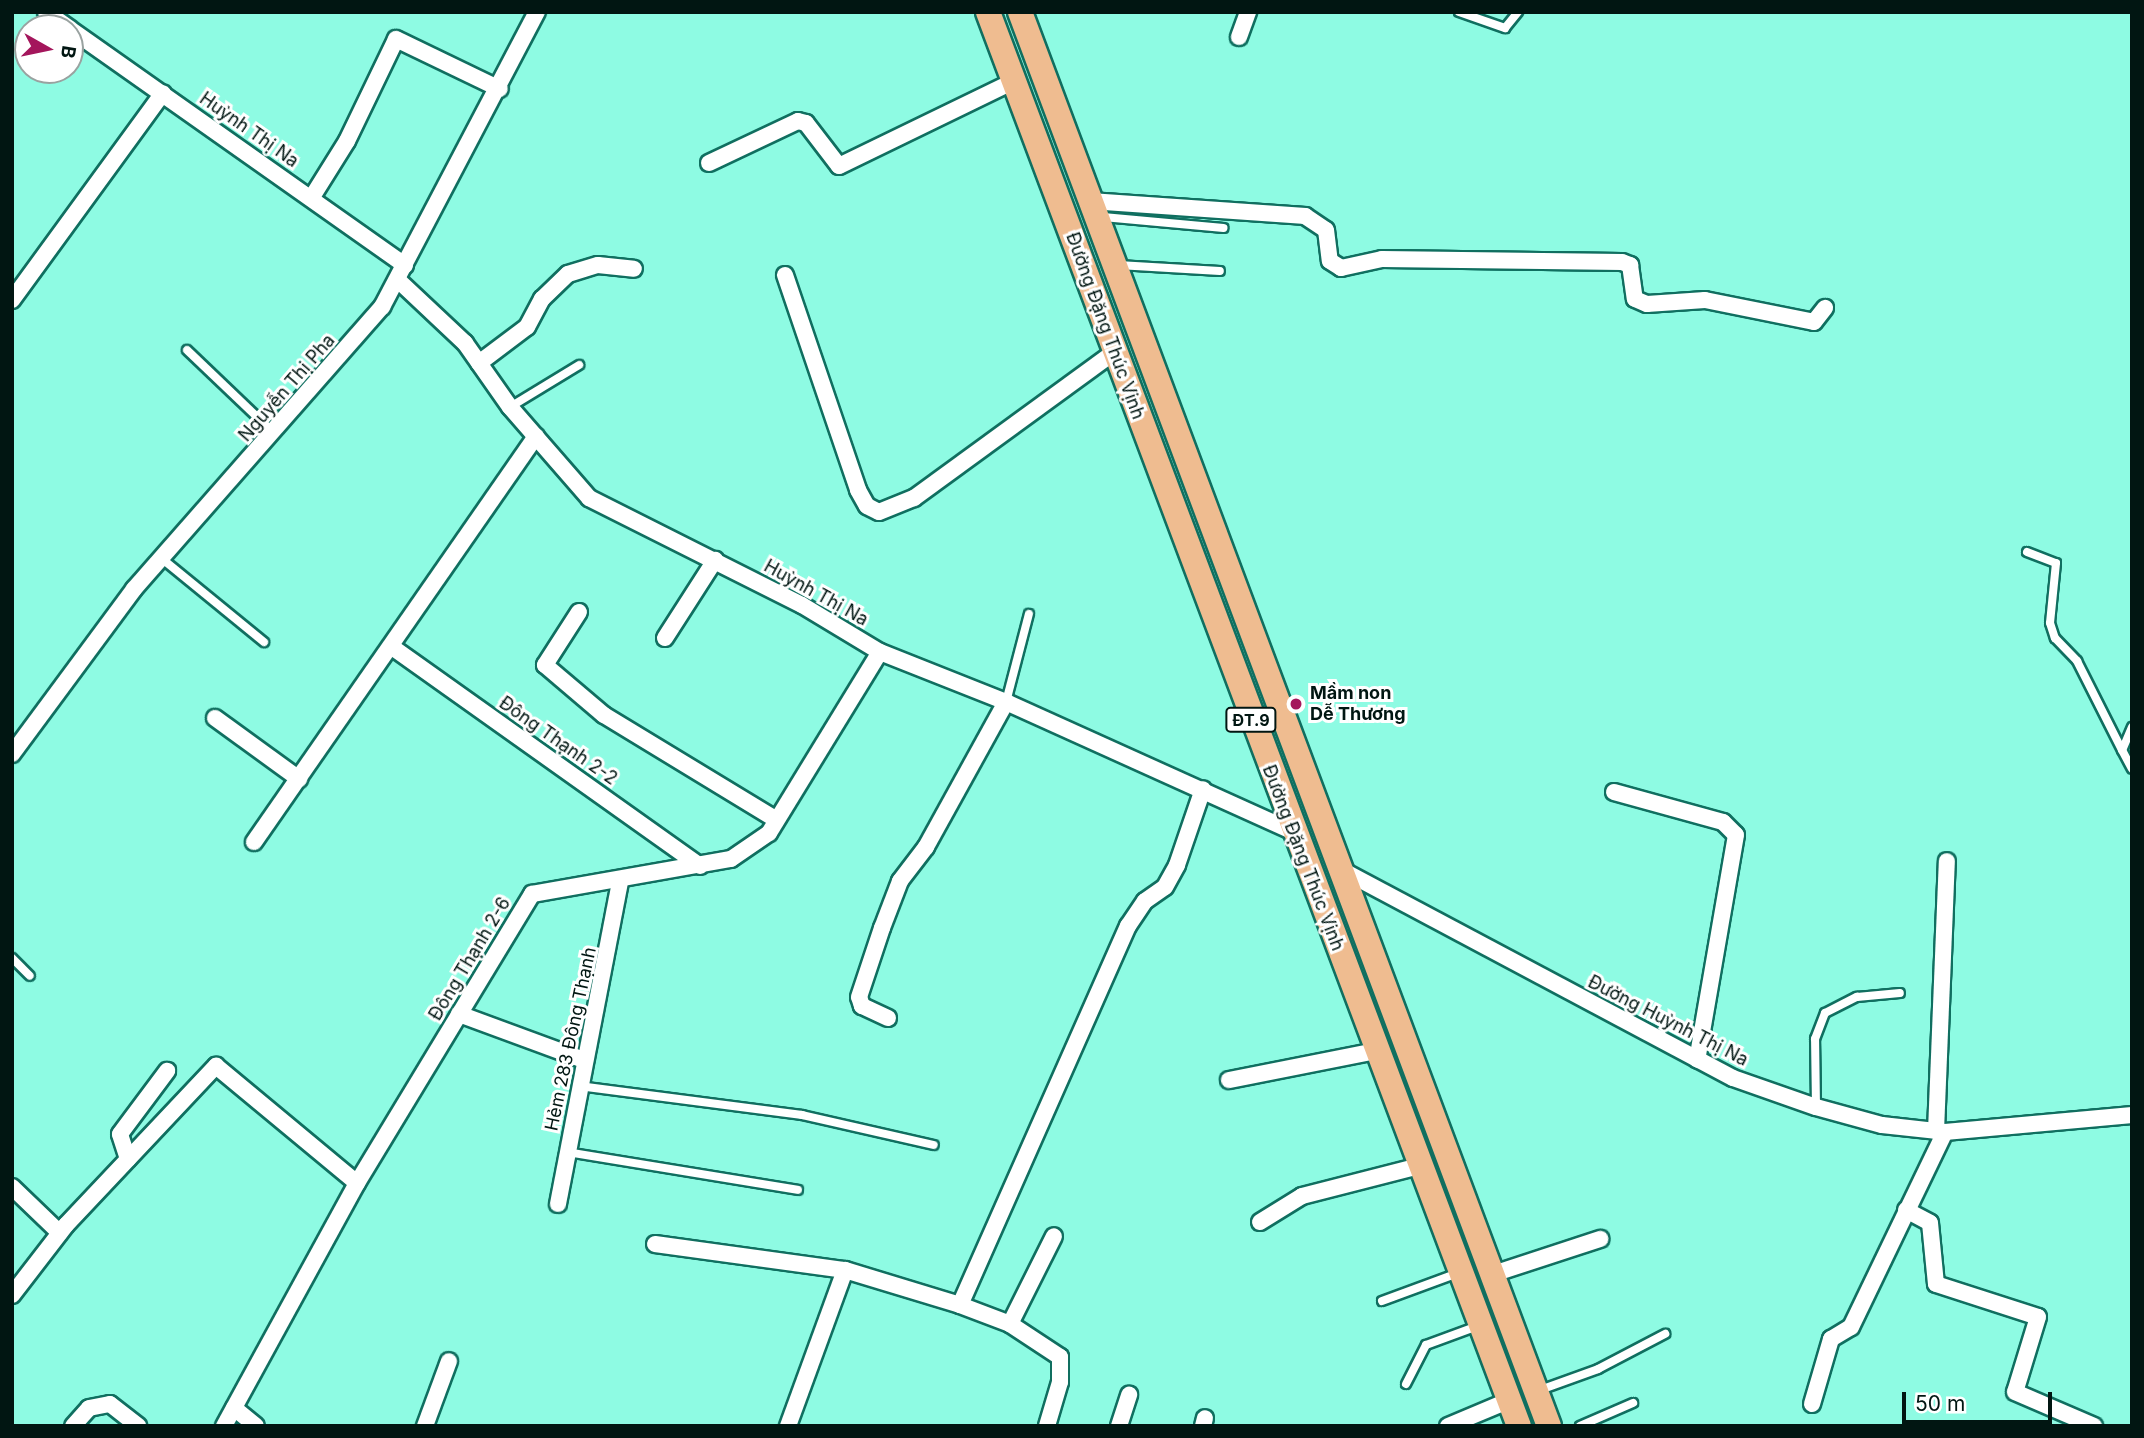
<!DOCTYPE html>
<html>
<head>
<meta charset="utf-8">
<style>
	body { margin:0 }
	#map { position:relative; width:2144px; height:1438px; overflow:hidden; background:#8efbe3; font-family:Inter,sans-serif }
	div>[style] { position:absolute }
	[style*='--x'] { left:calc(var(--x)*1px); top:calc(var(--y)*1px); width:calc(var(--w)*1px); rotate:calc(var(--a)*1deg) }
	.roads { filter:drop-shadow(2px 0 #106f60) drop-shadow(-2px 0 #106f60) drop-shadow(0 2px #106f60) drop-shadow(0 -2px #106f60) }
	.service>* { height:8px; margin:-4px; padding:0 4px; transform-origin:4px; border-radius:4px; background:#fff }
	.minor>* { height:16px; margin:-8px; padding:0 8px; transform-origin:8px; border-radius:8px; background:#fff }
	.primary>* { height:24px; margin:-12px; padding:0 12px; transform-origin:12px; border-radius:12px; background:#efbc90 }
	.dots>* { width:19px; height:19px; translate:-50% -50%; box-sizing:border-box; border:4px solid #fff; border-radius:50% }
	span { translate:-50% -50%; white-space:nowrap; text-align:center; line-height:1.15; -webkit-text-stroke:6px #fff; paint-order:stroke }
	.shield-label span { padding:2px 5px; background:#fff; border:2px solid; border-radius:5px; -webkit-text-stroke-width:0 }
	.shield-label { font-size:16px; color:#011612; font-weight:700 }
	.street-label { font-size:18px; color:#011612 }
	.poi-label { font-size:18px; color:#011612; font-weight:700 }
	.left { translate:0 -50%; text-align:left }
	.frame { position:absolute; inset:0; border:14px solid #011612; pointer-events:none }
	.north { position:absolute; left:14px; top:14px; width:70px; height:70px; box-sizing:border-box; background:#fff; border:2px solid #99a2a0; border-radius:50%; rotate:99deg; font-size:19px; font-weight:700; line-height:28px; text-align:center; color:#011612 }
	.north::after { content:''; display:block; margin:auto; width:24px; height:32px; background:#a4165c; clip-path:polygon(50% 0,100% 100%,50% 72%,0 100%) }
	.scale { position:absolute; left:1902px; top:1392px; width:150px; height:32px; box-sizing:border-box; border:4px solid #011612; border-top:0; padding-left:9px; font-size:21px; line-height:24px; white-space:nowrap; color:#011612; -webkit-text-stroke:5px #fff; paint-order:stroke }
</style>
</head>
<body>
<div id="map">
	<div class="roads">
		<div class="service">
			<div style="--x:1459;--y:12;--w:49;--a:19.2"></div>
			<div style="--x:1505;--y:28;--w:21;--a:-51"></div>
			<div style="--x:1103;--y:217;--w:121;--a:5.2"></div>
			<div style="--x:1118;--y:265;--w:102;--a:3.4"></div>
			<div style="--x:187;--y:350;--w:120;--a:43.7"></div>
			<div style="--x:510;--y:407;--w:81;--a:-31.3"></div>
			<div style="--x:2027;--y:552;--w:31;--a:21"></div>
			<div style="--x:2056;--y:563;--w:60;--a:95.7"></div>
			<div style="--x:2050;--y:623;--w:16;--a:72"></div>
			<div style="--x:2055;--y:638;--w:32;--a:46"></div>
			<div style="--x:2077;--y:661;--w:100;--a:63.2"></div>
			<div style="--x:161;--y:558;--w:133;--a:39.2"></div>
			<div style="--x:1006;--y:702;--w:91;--a:-75.4"></div>
			<div style="--x:2132;--y:727;--w:25;--a:113"></div>
			<div style="--x:2122;--y:750;--w:21;--a:62"></div>
			<div style="--x:12;--y:958;--w:25;--a:45"></div>
			<div style="--x:579;--y:1086;--w:225;--a:7.4"></div>
			<div style="--x:802;--y:1115;--w:135;--a:12.8"></div>
			<div style="--x:1816;--y:1107;--w:68;--a:-90.8"></div>
			<div style="--x:1815;--y:1039;--w:28;--a:-69"></div>
			<div style="--x:1825;--y:1013;--w:36;--a:-27"></div>
			<div style="--x:1857;--y:997;--w:43;--a:-5.3"></div>
			<div style="--x:567;--y:1152;--w:234;--a:9.3"></div>
			<div style="--x:1382;--y:1301;--w:81;--a:-20.2"></div>
			<div style="--x:1406;--y:1384;--w:44;--a:-62.9"></div>
			<div style="--x:1426;--y:1345;--w:55;--a:-20.1"></div>
			<div style="--x:1540;--y:1390;--w:62;--a:-19.9"></div>
			<div style="--x:1598;--y:1369;--w:76;--a:-27.6"></div>
			<div style="--x:1580;--y:1426;--w:58;--a:-23.5"></div>
		</div>
		<div class="minor">
			<div style="--x:46;--y:12;--w:28;--a:35"></div>
			<div style="--x:70;--y:29;--w:410;--a:35.2"></div>
			<div style="--x:1239;--y:37;--w:27;--a:-70"></div>
			<div style="--x:709;--y:163;--w:98;--a:-25.3"></div>
			<div style="--x:798;--y:121;--w:8;--a:14"></div>
			<div style="--x:806;--y:123;--w:54;--a:52.5"></div>
			<div style="--x:839;--y:166;--w:195;--a:-25.9"></div>
			<div style="--x:312;--y:197;--w:66;--a:-58"></div>
			<div style="--x:347;--y:141;--w:113;--a:-64.3"></div>
			<div style="--x:396;--y:39;--w:115;--a:25.7"></div>
			<div style="--x:1090;--y:201;--w:216;--a:4"></div>
			<div style="--x:1305;--y:216;--w:25;--a:34"></div>
			<div style="--x:1326;--y:230;--w:31;--a:83"></div>
			<div style="--x:1330;--y:261;--w:13;--a:32"></div>
			<div style="--x:1341;--y:268;--w:42;--a:-12.4"></div>
			<div style="--x:1382;--y:259;--w:240;--a:0.7"></div>
			<div style="--x:1622;--y:262;--w:9;--a:21"></div>
			<div style="--x:1630;--y:265;--w:34;--a:82"></div>
			<div style="--x:1635;--y:299;--w:13;--a:23"></div>
			<div style="--x:1647;--y:304;--w:58;--a:-3.9"></div>
			<div style="--x:1705;--y:300;--w:111;--a:11.4"></div>
			<div style="--x:1814;--y:322;--w:18;--a:-52"></div>
			<div style="--x:785;--y:275;--w:227;--a:71.2"></div>
			<div style="--x:858;--y:490;--w:18;--a:61"></div>
			<div style="--x:867;--y:506;--w:13;--a:27"></div>
			<div style="--x:879;--y:512;--w:38;--a:-22"></div>
			<div style="--x:914;--y:498;--w:248;--a:-36.1"></div>
			<div style="--x:399;--y:281;--w:91;--a:43.2"></div>
			<div style="--x:465;--y:343;--w:78;--a:54.9"></div>
			<div style="--x:510;--y:407;--w:121;--a:49"></div>
			<div style="--x:589;--y:498;--w:238;--a:26.7"></div>
			<div style="--x:802;--y:605;--w:91;--a:31.1"></div>
			<div style="--x:880;--y:652;--w:136;--a:21.6"></div>
			<div style="--x:1006;--y:702;--w:314;--a:24.3"></div>
			<div style="--x:12;--y:300;--w:256;--a:-53.9"></div>
			<div style="--x:479;--y:363;--w:60;--a:-36.9"></div>
			<div style="--x:527;--y:327;--w:32;--a:-62"></div>
			<div style="--x:542;--y:299;--w:36;--a:-44"></div>
			<div style="--x:568;--y:274;--w:31;--a:-17"></div>
			<div style="--x:598;--y:265;--w:36;--a:6"></div>
			<div style="--x:579;--y:612;--w:63;--a:122.7"></div>
			<div style="--x:545;--y:665;--w:77;--a:40.3"></div>
			<div style="--x:604;--y:715;--w:202;--a:31.3"></div>
			<div style="--x:665;--y:638;--w:93;--a:-57.3"></div>
			<div style="--x:392;--y:647;--w:378;--a:35.4"></div>
			<div style="--x:215;--y:718;--w:104;--a:36"></div>
			<div style="--x:12;--y:754;--w:205;--a:-53.5"></div>
			<div style="--x:134;--y:589;--w:376;--a:-48.7"></div>
			<div style="--x:382;--y:307;--w:333;--a:-62.3"></div>
			<div style="--x:1614;--y:792;--w:113;--a:15.4"></div>
			<div style="--x:1723;--y:822;--w:18;--a:45"></div>
			<div style="--x:1736;--y:835;--w:228;--a:99.8"></div>
			<div style="--x:254;--y:842;--w:494;--a:-55.2"></div>
			<div style="--x:1338;--y:868;--w:447;--a:28"></div>
			<div style="--x:1733;--y:1078;--w:88;--a:19.3"></div>
			<div style="--x:1816;--y:1107;--w:68;--a:15.3"></div>
			<div style="--x:1882;--y:1125;--w:63;--a:6.3"></div>
			<div style="--x:1945;--y:1132;--w:188;--a:-5.2"></div>
			<div style="--x:459;--y:1014;--w:133;--a:20.2"></div>
			<div style="--x:888;--y:1018;--w:29;--a:-155"></div>
			<div style="--x:862;--y:1006;--w:9;--a:-108"></div>
			<div style="--x:859;--y:997;--w:73;--a:-71.6"></div>
			<div style="--x:882;--y:928;--w:50;--a:-69"></div>
			<div style="--x:900;--y:881;--w:43;--a:-52.6"></div>
			<div style="--x:926;--y:847;--w:166;--a:-61.1"></div>
			<div style="--x:1229;--y:1080;--w:150;--a:-11.2"></div>
			<div style="--x:1936;--y:1131;--w:270;--a:-87.7"></div>
			<div style="--x:128;--y:1159;--w:26;--a:-108"></div>
			<div style="--x:120;--y:1134;--w:79;--a:-53.3"></div>
			<div style="--x:12;--y:1187;--w:66;--a:43.8"></div>
			<div style="--x:558;--y:1204;--w:327;--a:-79.1"></div>
			<div style="--x:1906;--y:1210;--w:27;--a:28"></div>
			<div style="--x:1930;--y:1223;--w:61;--a:84.4"></div>
			<div style="--x:1936;--y:1284;--w:107;--a:17.9"></div>
			<div style="--x:2038;--y:1317;--w:78;--a:107"></div>
			<div style="--x:2015;--y:1392;--w:86;--a:23.3"></div>
			<div style="--x:1260;--y:1222;--w:49;--a:-31.8"></div>
			<div style="--x:1302;--y:1196;--w:122;--a:-14.3"></div>
			<div style="--x:655;--y:1244;--w:192;--a:7.8"></div>
			<div style="--x:845;--y:1270;--w:120;--a:16.9"></div>
			<div style="--x:960;--y:1305;--w:415;--a:-66.1"></div>
			<div style="--x:1128;--y:926;--w:30;--a:-56"></div>
			<div style="--x:1145;--y:901;--w:24;--a:-35"></div>
			<div style="--x:1165;--y:887;--w:25;--a:-61"></div>
			<div style="--x:1177;--y:865;--w:80;--a:-71.1"></div>
			<div style="--x:1493;--y:1274;--w:113;--a:-18.1"></div>
			<div style="--x:12;--y:1295;--w:88;--a:-52.4"></div>
			<div style="--x:66;--y:1225;--w:219;--a:-46.7"></div>
			<div style="--x:216;--y:1066;--w:183;--a:39.7"></div>
			<div style="--x:960;--y:1305;--w:53;--a:20.8"></div>
			<div style="--x:1010;--y:1324;--w:60;--a:33.4"></div>
			<div style="--x:1060;--y:1357;--w:25;--a:90"></div>
			<div style="--x:1060;--y:1382;--w:46;--a:106.5"></div>
			<div style="--x:1010;--y:1324;--w:98;--a:-63.4"></div>
			<div style="--x:1812;--y:1404;--w:68;--a:-73.7"></div>
			<div style="--x:1831;--y:1339;--w:23;--a:-31"></div>
			<div style="--x:1851;--y:1327;--w:216;--a:-64.3"></div>
			<div style="--x:234;--y:1408;--w:28;--a:39"></div>
			<div style="--x:73;--y:1426;--w:24;--a:-48"></div>
			<div style="--x:89;--y:1408;--w:21;--a:-11"></div>
			<div style="--x:110;--y:1404;--w:36;--a:38"></div>
			<div style="--x:224;--y:1426;--w:277;--a:-61.3"></div>
			<div style="--x:357;--y:1183;--w:338;--a:-58.8"></div>
			<div style="--x:532;--y:894;--w:202;--a:-10"></div>
			<div style="--x:731;--y:859;--w:46;--a:-34.4"></div>
			<div style="--x:769;--y:833;--w:212;--a:-58.5"></div>
			<div style="--x:425;--y:1426;--w:69;--a:-69.7"></div>
			<div style="--x:788;--y:1426;--w:166;--a:-69.9"></div>
			<div style="--x:1119;--y:1426;--w:33;--a:-72"></div>
			<div style="--x:1203;--y:1426;--w:8;--a:-76"></div>
			<div style="--x:1448;--y:1426;--w:67;--a:-22.8"></div>
		</div>
		<div class="primary">
			<div style="--x:988;--y:12;--w:1510;--a:69.42"></div>
			<div style="--x:1020;--y:12;--w:1510;--a:69.49"></div>
		</div>
	</div>
	<div class="dots">
		<div style="left:1296px;top:704px;background:#a4165c"></div>
	</div>
	<div class="shield-label">
		<span style="left:1251px;top:720px">ĐT.9</span>
	</div>
	<div class="street-label">
		<span style="left:249px;top:130px;rotate:35deg">Huỳnh Thị Na</span>
		<span style="left:1105px;top:326px;rotate:70deg">Đường Đặng Thúc Vịnh</span>
		<span style="left:287px;top:388px;rotate:-49deg">Nguyễn Thị Pha</span>
		<span style="left:816px;top:593px;rotate:29deg">Huỳnh Thị Na</span>
		<span style="left:558px;top:741px;rotate:35deg">Đông Thạnh 2-2</span>
		<span style="left:1303px;top:858px;rotate:69deg">Đường Đặng Thúc Vịnh</span>
		<span style="left:470px;top:959px;rotate:-59deg">Đông Thạnh 2-6</span>
		<span style="left:1668px;top:1021px;rotate:27deg">Đường Huỳnh Thị Na</span>
		<span style="left:571px;top:1039px;rotate:-78deg">Hẻm 283 Đông Thạnh</span>
	</div>
	<div class="poi-label">
		<span class="left" style="left:1310px;top:704px">Mầm non<br>Dễ Thương</span>
	</div>
	<div class="frame"></div>
	<div class="north">B</div>
	<div class="scale">50 m</div>
</div>
</body>
</html>
